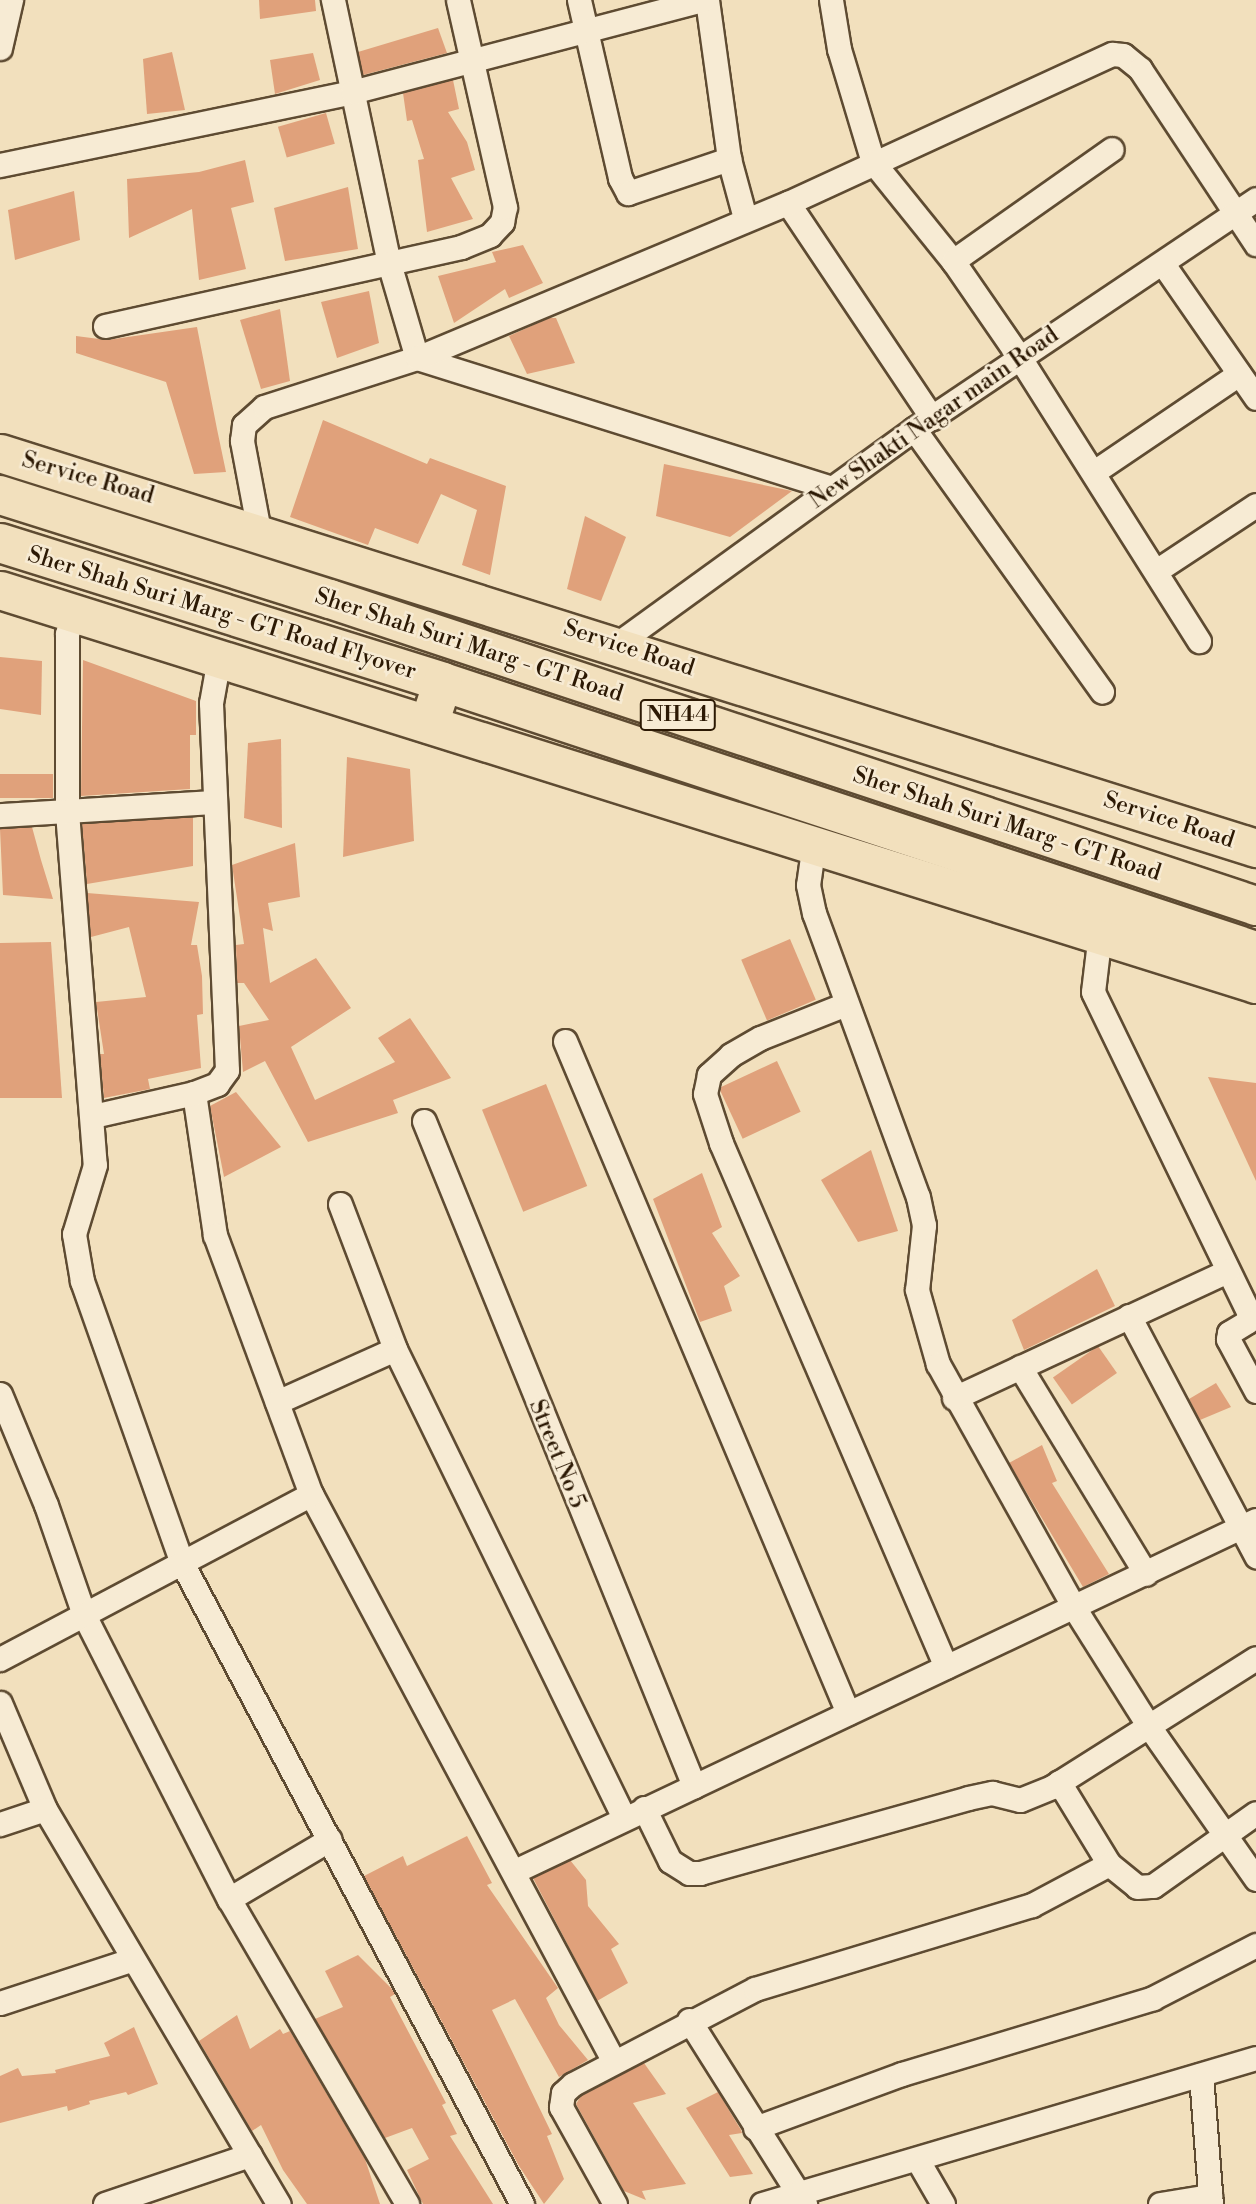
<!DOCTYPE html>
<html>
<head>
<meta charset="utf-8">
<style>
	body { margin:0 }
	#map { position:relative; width:1256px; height:2204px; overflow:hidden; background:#f2e0bd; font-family:"Libre Bodoni",serif }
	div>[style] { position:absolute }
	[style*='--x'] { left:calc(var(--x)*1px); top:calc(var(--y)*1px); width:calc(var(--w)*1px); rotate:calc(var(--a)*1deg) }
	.building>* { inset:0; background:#e0a17b; transform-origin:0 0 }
	.roads { filter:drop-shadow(2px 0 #5e4b32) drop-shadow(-2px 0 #5e4b32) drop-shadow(0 2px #5e4b32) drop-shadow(0 -2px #5e4b32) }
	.minor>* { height:23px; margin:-11.5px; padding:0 11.5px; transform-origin:11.5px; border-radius:11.5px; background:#f7ebd4 }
	.primary>* { height:37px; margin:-18.5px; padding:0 18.5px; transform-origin:18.5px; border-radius:18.5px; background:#f2e0bd }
	.trunk>* { height:38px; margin:-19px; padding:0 19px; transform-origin:19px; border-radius:19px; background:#f2e0bd }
	span { translate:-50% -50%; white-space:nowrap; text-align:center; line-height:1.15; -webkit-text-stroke:5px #f7ebd4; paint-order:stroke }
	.shield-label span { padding:2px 5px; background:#f7ebd4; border:2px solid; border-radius:5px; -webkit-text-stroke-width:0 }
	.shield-label { font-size:21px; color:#2c1904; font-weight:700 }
	.street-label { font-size:23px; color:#2c1904 }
</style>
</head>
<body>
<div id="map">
	<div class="building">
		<div style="clip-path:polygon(259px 0,315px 0,316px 11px,260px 19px)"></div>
		<div style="clip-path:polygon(438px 28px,447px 53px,363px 75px,358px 52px)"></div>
		<div style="clip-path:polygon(172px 52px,185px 110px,147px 114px,143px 59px)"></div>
		<div style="clip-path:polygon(313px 53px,320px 80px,275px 94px,270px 60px)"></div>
		<div style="clip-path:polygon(453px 80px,459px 109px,448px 112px,467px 142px,475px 170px,451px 178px,473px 219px,427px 232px,418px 160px,424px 159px,412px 120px,407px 121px,403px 93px)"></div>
		<div style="left:326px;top:113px;width:32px;height:50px;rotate:74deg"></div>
		<div style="clip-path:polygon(245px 160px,254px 202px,231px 208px,246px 269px,199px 280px,192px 209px,129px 238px,127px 179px,199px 172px)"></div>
		<div style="clip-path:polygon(348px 187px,358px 249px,285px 261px,274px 208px)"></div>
		<div style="clip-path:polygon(74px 191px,80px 240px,15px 260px,8px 210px)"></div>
		<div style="clip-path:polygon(523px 245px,543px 283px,509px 298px,505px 289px,454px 323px,438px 276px,496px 262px,492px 252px)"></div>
		<div style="clip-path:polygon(369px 291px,379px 343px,337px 358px,321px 302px)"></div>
		<div style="clip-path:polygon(280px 309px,290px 381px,261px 389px,240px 320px)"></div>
		<div style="clip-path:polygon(549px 318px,556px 318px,575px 363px,527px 374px,509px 336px)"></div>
		<div style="clip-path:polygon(197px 327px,217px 429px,226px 472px,194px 474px,166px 382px,76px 353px,76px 336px,107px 340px)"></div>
		<div style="clip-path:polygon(323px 420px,427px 464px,430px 458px,506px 486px,490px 575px,462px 565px,477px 510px,441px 494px,418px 544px,375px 528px,368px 545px,290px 517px)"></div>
		<div style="clip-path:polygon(664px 464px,792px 491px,730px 537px,656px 516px)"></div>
		<div style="clip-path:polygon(585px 516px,626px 537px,601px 601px,567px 589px)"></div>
		<div style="clip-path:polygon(0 657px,42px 661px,41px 715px,0 709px)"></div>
		<div style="clip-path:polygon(83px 660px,196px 701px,196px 735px,190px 735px,190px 789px,81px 796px)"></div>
		<div style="clip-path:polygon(281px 739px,282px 828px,244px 818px,248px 743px)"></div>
		<div style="clip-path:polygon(347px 757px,410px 769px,414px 841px,343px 857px)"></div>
		<div style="left:53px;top:774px;width:24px;height:53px;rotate:90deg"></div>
		<div style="clip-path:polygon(193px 817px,193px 866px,87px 884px,82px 824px)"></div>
		<div style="clip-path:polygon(32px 827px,41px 860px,53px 899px,3px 895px,0 829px)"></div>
		<div style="clip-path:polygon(295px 843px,300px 897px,268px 903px,273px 931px,263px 928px,270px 983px,316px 958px,351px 1008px,291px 1047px,315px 1100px,395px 1062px,378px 1038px,410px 1018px,451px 1078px,393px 1100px,398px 1113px,308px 1142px,265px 1061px,243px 1072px,239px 1026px,269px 1020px,244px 983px,237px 983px,236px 945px,244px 944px,232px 865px)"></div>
		<div style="clip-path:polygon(87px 893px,199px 902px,191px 945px,197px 945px,202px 976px,203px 1014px,197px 1015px,201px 1068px,148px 1079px,150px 1089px,104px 1098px,100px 1054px,104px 1054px,96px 1002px,146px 997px,129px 927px,91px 937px)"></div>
		<div style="left:790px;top:939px;width:66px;height:53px;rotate:67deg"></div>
		<div style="clip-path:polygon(51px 942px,62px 1098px,0 1098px,0 943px)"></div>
		<div style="left:777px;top:1061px;width:56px;height:64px;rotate:65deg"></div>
		<div style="clip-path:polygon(1208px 1077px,1256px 1083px,1256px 1181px)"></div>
		<div style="left:546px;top:1084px;width:110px;height:69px;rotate:68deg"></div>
		<div style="clip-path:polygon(236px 1092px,281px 1147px,224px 1177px,210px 1106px)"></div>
		<div style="clip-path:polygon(871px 1150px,898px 1231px,858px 1242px,821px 1180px)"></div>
		<div style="clip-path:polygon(702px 1173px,722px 1227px,712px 1233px,740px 1276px,724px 1286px,732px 1311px,700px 1322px,653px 1199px)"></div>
		<div style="clip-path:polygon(1097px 1269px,1115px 1306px,1024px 1350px,1012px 1320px)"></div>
		<div style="left:1098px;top:1346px;width:33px;height:55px;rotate:55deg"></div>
		<div style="clip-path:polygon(1216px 1383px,1231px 1407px,1200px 1420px,1189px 1399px)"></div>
		<div style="clip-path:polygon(1042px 1445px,1057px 1481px,1052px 1483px,1109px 1574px,1083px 1587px,1009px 1463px)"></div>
		<div style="clip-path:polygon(467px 1836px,492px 1883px,487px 1885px,558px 1988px,546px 1998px,559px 2025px,588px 2060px,559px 2077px,515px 1999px,492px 2010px,552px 2134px,547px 2136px,564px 2179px,544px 2204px,519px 2166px,364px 1876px,403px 1856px,407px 1866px)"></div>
		<div style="clip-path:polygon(570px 1860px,586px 1880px,588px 1906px,619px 1944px,611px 1949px,628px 1983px,597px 2001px,533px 1878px)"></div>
		<div style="clip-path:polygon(358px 1955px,391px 1988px,395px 1994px,390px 1997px,446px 2103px,442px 2105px,457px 2134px,450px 2136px,493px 2204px,423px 2204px,407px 2170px,429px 2159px,412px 2128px,385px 2138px,315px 2019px,343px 2007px,325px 1971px)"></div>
		<div style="clip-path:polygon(237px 2015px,250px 2049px,280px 2029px,283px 2034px,290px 2031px,365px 2159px,380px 2204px,307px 2204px,283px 2170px,261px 2125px,252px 2131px,199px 2041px)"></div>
		<div style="clip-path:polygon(134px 2027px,158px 2084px,128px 2095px,126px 2092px,89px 2101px,90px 2104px,68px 2111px,67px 2106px,0 2123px,0 2076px,18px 2068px,22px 2076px,56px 2073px,55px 2070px,110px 2056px,104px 2043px)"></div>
		<div style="clip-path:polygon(644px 2063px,666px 2094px,633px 2103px,686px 2184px,642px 2191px,646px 2200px,624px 2191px,576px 2104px,581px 2096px)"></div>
		<div style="clip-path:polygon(718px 2092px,741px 2130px,742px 2133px,729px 2135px,753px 2174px,730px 2177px,686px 2108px)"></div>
	</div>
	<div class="roads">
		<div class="minor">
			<div style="--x:333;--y:0;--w:269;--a:78"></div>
			<div style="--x:389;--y:263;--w:99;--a:73.6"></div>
			<div style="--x:417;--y:358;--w:434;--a:17.4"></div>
			<div style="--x:579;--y:0;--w:183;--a:77"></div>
			<div style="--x:620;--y:178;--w:17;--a:62"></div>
			<div style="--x:628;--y:193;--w:107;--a:-18.6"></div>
			<div style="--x:707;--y:0;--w:161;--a:82.1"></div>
			<div style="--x:729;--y:159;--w:61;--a:74.8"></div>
			<div style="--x:831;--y:0;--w:50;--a:80.7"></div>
			<div style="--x:839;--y:49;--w:118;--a:73.3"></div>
			<div style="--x:873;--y:162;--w:127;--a:51.1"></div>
			<div style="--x:953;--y:261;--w:118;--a:55.4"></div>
			<div style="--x:1020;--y:358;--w:335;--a:57.7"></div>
			<div style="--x:0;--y:48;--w:49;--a:-77.1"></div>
			<div style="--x:0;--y:165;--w:359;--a:-11.7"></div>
			<div style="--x:352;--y:92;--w:363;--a:-14.7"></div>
			<div style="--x:788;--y:203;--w:259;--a:56.2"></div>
			<div style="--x:953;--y:261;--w:194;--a:-35.2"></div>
			<div style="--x:1163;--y:264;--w:163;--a:55.2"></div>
			<div style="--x:105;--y:326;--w:365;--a:-12.5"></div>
			<div style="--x:461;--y:247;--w:31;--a:-22"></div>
			<div style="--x:490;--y:235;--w:18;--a:-47"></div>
			<div style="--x:502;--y:222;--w:15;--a:-79"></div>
			<div style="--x:505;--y:207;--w:212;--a:-102.8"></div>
			<div style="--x:914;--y:429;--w:323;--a:54.4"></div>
			<div style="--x:1094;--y:472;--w:175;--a:-34.1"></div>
			<div style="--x:259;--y:531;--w:92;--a:-100.7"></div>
			<div style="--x:242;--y:441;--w:16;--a:-83"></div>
			<div style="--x:244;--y:425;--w:27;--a:-42"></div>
			<div style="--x:264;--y:407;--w:161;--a:-17.8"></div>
			<div style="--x:417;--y:358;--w:402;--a:-22.7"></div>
			<div style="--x:788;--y:203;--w:357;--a:-24.7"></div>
			<div style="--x:1112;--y:54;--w:11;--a:5"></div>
			<div style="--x:1123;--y:55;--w:22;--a:39"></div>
			<div style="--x:1140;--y:69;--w:210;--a:56.5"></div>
			<div style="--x:1156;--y:571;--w:120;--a:-33.4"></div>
			<div style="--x:74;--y:612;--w:23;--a:108"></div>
			<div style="--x:67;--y:634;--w:178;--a:90"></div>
			<div style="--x:67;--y:812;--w:354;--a:85.5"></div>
			<div style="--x:95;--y:1165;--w:72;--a:106.9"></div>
			<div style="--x:74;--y:1234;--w:48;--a:80.3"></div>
			<div style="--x:82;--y:1281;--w:299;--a:70.5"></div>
			<div style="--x:182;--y:1563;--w:726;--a:62.06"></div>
			<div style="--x:617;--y:644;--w:367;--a:-35.9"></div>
			<div style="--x:914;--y:429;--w:412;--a:-33.9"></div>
			<div style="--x:0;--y:815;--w:214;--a:-3.5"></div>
			<div style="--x:814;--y:843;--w:42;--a:98.1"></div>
			<div style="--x:808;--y:885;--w:29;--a:78"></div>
			<div style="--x:814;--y:913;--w:302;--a:69.9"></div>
			<div style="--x:918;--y:1197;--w:29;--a:78"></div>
			<div style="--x:924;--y:1225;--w:65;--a:96.1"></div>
			<div style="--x:917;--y:1290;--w:77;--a:74.2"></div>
			<div style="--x:938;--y:1364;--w:281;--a:60.8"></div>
			<div style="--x:1075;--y:1609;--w:137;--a:57.8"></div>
			<div style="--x:1148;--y:1725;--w:188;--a:55"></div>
			<div style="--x:1100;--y:933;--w:59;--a:96.8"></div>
			<div style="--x:1093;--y:992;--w:357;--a:64.1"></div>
			<div style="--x:1249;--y:1313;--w:9;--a:103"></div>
			<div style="--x:1247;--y:1322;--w:21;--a:149"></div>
			<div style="--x:1229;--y:1333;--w:6;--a:99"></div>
			<div style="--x:1228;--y:1339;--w:59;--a:61.7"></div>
			<div style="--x:846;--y:1004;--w:92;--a:158.4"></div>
			<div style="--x:760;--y:1038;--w:34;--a:150"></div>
			<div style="--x:731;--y:1055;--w:30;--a:138"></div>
			<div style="--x:709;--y:1075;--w:19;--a:102"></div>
			<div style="--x:705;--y:1094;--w:52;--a:71.9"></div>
			<div style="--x:721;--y:1143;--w:570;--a:66.76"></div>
			<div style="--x:565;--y:1041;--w:729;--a:67.16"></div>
			<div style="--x:194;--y:1093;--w:144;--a:81.6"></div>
			<div style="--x:215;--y:1235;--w:276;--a:69.7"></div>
			<div style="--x:311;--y:1494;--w:642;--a:61.92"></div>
			<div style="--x:93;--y:1116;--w:104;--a:-12.8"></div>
			<div style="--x:194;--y:1093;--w:25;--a:-21"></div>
			<div style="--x:217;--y:1084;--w:17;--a:-54"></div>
			<div style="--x:227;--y:1070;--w:367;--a:-92.5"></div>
			<div style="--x:211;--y:703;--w:46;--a:-79.9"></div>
			<div style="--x:424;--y:1121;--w:718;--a:67.9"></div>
			<div style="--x:340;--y:1204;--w:155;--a:69.2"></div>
			<div style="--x:395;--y:1349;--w:522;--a:63.97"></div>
			<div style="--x:1129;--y:1316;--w:272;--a:62.1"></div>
			<div style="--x:1020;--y:1367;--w:242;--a:58.7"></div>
			<div style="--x:0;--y:1394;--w:120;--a:67.5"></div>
			<div style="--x:46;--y:1505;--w:116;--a:70.9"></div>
			<div style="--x:84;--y:1615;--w:319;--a:63"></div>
			<div style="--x:229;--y:1899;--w:353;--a:59.7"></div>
			<div style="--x:954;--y:1398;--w:301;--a:-24.9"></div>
			<div style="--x:277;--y:1402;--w:129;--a:-24.2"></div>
			<div style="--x:0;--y:1659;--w:352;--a:-27.9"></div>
			<div style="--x:0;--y:1703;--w:115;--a:67"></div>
			<div style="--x:45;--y:1809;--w:459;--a:59.4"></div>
			<div style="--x:1059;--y:1782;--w:96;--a:58.6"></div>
			<div style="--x:1109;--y:1864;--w:36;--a:39"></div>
			<div style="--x:1137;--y:1887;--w:16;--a:-4"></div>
			<div style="--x:1153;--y:1886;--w:126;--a:-35.3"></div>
			<div style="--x:644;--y:1808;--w:59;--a:63.9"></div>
			<div style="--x:670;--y:1861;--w:22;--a:32"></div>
			<div style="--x:689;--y:1873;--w:11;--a:0"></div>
			<div style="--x:700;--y:1873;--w:278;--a:-15.6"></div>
			<div style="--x:968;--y:1798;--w:25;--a:-12"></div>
			<div style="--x:992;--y:1793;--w:29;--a:14"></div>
			<div style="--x:1020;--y:1800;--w:35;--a:-22"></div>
			<div style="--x:1052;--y:1787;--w:241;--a:-32.3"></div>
			<div style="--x:0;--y:1824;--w:47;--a:-18.4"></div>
			<div style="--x:515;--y:1871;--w:820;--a:-25.35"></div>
			<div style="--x:229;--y:1899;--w:117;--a:-30.7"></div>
			<div style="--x:0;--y:2003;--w:138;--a:-18.2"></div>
			<div style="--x:689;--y:2020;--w:218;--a:57.8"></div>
			<div style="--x:1201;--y:2075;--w:129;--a:85.6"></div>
			<div style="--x:755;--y:2128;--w:157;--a:-20.2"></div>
			<div style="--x:902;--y:2074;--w:262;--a:-16.8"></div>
			<div style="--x:1153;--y:1998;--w:116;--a:-27.2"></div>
			<div style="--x:917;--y:2159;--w:52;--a:60"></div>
			<div style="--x:105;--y:2204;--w:153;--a:-18.7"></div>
			<div style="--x:615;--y:2204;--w:111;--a:-119.1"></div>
			<div style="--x:561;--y:2107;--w:14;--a:-82"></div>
			<div style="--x:563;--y:2093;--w:13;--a:-42"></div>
			<div style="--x:573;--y:2084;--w:205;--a:-27.6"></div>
			<div style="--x:755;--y:1989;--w:289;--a:-16.9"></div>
			<div style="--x:1032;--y:1905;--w:87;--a:-28"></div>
			<div style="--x:762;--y:2204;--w:515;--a:-16.46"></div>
			<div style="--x:1160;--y:2204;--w:51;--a:-9.1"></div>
		</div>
		<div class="primary">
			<div style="--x:0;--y:453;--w:1317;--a:17.46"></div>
			<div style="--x:0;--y:590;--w:1316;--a:17.42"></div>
		</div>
		<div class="trunk">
			<div style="--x:0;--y:495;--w:346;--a:17.5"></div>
			<div style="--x:330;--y:599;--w:976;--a:18.34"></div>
			<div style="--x:0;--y:543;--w:464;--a:17.4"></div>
			<div style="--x:443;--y:682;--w:856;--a:18.31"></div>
			<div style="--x:429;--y:724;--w:44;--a:-71.6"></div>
		</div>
	</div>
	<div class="shield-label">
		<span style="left:678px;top:715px">NH44</span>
	</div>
	<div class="street-label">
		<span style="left:934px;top:418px;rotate:-35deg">New Shakti Nagar main Road</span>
		<span style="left:88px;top:478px;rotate:16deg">Service Road</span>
		<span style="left:222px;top:613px;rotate:17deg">Sher Shah Suri Marg - GT Road Flyover</span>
		<span style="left:469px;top:645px;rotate:18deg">Sher Shah Suri Marg - GT Road</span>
		<span style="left:629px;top:648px;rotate:18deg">Service Road</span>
		<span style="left:1169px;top:820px;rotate:18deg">Service Road</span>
		<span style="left:1007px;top:824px;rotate:18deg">Sher Shah Suri Marg - GT Road</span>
		<span style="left:557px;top:1454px;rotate:68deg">Street No 5</span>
	</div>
</div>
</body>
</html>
